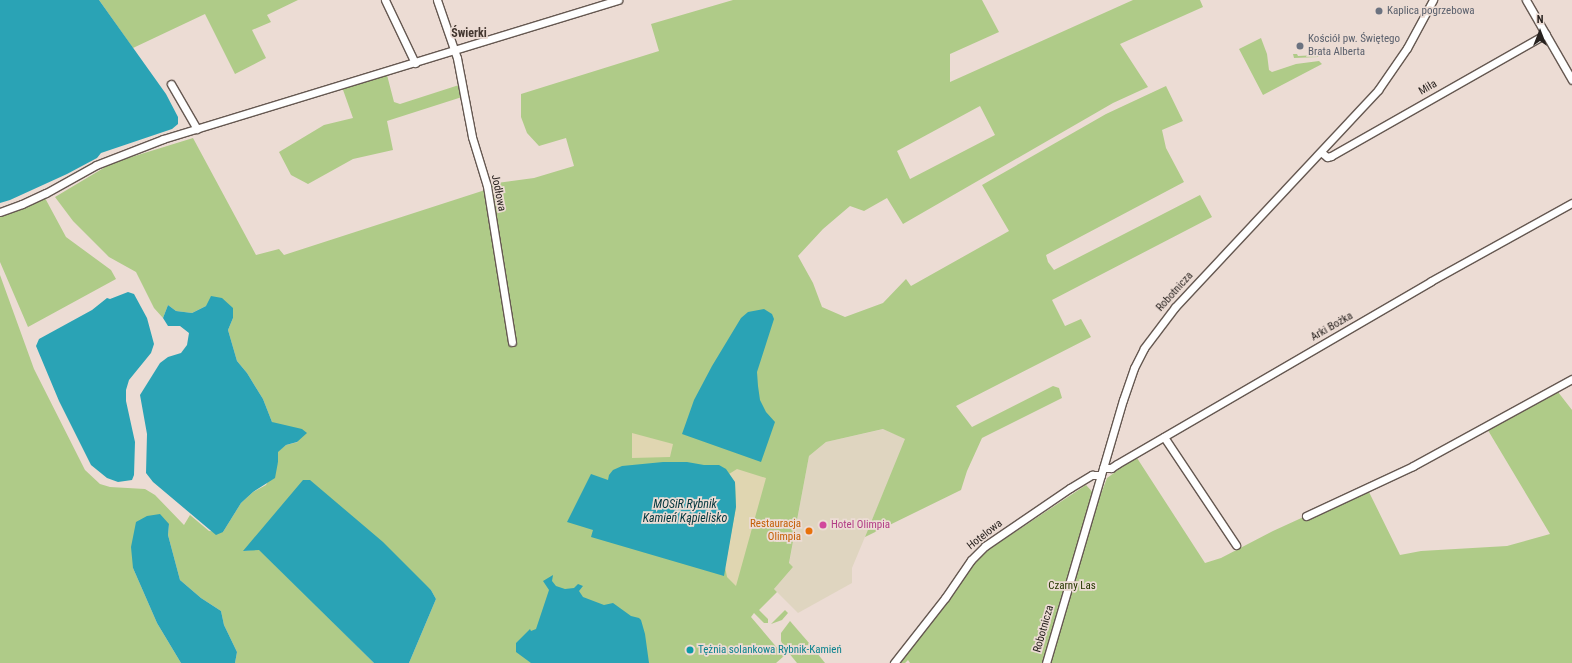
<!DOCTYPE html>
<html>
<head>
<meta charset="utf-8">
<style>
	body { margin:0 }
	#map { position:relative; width:1572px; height:663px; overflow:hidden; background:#ecdcd4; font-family:"Roboto Condensed",sans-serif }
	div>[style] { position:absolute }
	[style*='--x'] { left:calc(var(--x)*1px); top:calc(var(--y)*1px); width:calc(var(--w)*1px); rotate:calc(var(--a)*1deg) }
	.commercial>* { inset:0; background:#dfd5c0 }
	.green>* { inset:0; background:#afcb88 }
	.sand>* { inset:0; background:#e0d6b1 }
	.water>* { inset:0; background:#2aa3b5 }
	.roads { filter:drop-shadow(1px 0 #655851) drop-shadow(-1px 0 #655851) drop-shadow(0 1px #655851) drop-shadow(0 -1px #655851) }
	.minor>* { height:7px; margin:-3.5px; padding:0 3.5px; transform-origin:3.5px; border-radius:3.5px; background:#fff }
	.dots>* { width:11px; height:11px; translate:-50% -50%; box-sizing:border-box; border:2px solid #ecdcd4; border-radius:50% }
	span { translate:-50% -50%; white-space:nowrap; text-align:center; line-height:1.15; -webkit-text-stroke:3.5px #ecdcd4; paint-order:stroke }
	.worship-label { font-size:11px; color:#5b616d }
	.left { translate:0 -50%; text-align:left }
	.street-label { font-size:11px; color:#28221f }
	.food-label { font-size:11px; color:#c56008 }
	.right { translate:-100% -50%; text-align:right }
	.hotel-label { font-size:11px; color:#b23c85 }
	.park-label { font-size:11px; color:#263700 }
	.culture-label { font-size:11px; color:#0d838f }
	.neighbourhood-label { font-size:12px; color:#433730; font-weight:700 }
	.water-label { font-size:12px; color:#00353c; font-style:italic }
	.north { position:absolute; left:1520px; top:12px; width:40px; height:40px; -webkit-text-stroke:3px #ecdcd4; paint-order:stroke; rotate:0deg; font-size:11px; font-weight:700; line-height:16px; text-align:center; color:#28221f }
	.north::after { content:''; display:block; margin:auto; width:14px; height:18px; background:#28221f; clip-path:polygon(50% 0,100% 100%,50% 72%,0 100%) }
</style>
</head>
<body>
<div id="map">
	<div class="commercial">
		<div style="clip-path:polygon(884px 429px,906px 439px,852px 568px,852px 583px,798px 613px,774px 589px,793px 567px,789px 564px,809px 456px,826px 442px)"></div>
	</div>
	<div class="green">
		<div style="clip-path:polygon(99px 0,298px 0,267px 15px,271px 22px,252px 30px,266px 58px,235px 74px,205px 14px,133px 48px)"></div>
		<div style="clip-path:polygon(evenodd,733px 0,982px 0,999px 32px,950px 54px,950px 82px,1133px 0,1200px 0,1203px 7px,1120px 44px,1148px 87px,1113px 103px,903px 224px,887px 198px,864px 211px,850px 206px,823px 229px,798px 256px,813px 283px,822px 307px,845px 317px,883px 303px,906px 279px,911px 286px,1009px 231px,982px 185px,1106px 114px,1166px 86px,1183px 121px,1162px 130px,1166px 148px,1184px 182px,1046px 255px,1048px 262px,1054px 270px,1200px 195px,1212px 217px,1052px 300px,1065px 326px,1081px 319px,1091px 337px,956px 406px,972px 427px,1053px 386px,1059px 388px,1062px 398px,982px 438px,967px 471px,961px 490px,865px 537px,905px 439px,883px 429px,826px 442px,809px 456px,789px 563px,793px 567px,774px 589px,777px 592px,759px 610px,768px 619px,768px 623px,764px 623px,754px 613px,751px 617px,784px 656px,776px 663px,409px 663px,436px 599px,431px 590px,304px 480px,244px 551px,259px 549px,374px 663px,235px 663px,237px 652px,224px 625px,221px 611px,201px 598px,180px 580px,168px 535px,169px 524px,133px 568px,157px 623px,181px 663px,0 663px,0 275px,34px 369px,85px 470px,100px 484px,110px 487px,145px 489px,155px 495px,184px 525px,190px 515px,209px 531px,223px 532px,241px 503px,253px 492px,266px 485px,278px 462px,277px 452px,286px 445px,298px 442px,272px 422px,263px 399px,247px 373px,237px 361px,228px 330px,233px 318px,206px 306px,192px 313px,176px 311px,168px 305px,163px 318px,154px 308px,136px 272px,109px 257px,73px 221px,55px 197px,112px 163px,193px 138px,256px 255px,279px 249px,284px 255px,482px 191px,497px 183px,534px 178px,574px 166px,566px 138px,539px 146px,527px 133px,521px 117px,521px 94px,659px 51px,651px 24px,733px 0,980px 106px,995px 135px,910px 179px,897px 151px,980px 106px)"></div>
		<div style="clip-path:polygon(1261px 38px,1267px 54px,1269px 70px,1272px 72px,1296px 64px,1319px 61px,1322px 64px,1263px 95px,1239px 49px)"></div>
		<div style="clip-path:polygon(1293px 54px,1297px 54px,1298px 56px,1319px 55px,1318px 57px,1294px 58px)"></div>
		<div style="clip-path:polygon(387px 75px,394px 102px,400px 104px,459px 85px,462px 97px,387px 121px,393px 150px,353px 159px,308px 184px,291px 175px,279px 152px,324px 125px,353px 118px,342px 87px)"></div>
		<div style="clip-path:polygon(45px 198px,66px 237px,111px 270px,116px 279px,28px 327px,0 262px,0 215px,17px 211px)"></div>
		<div style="clip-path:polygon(1558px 392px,1572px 410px,1572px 663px,910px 663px,908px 660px,905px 663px,898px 663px,970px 566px,985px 552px,1086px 485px,1099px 499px,1107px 478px,1118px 470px,1119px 466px,1137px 458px,1205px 563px,1221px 558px,1273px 531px,1367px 488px,1400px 555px,1421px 551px,1507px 546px,1550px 534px,1486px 427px)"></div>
		<div style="clip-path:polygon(785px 610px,788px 613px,782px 620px,771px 624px)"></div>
		<div style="clip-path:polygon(790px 621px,809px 643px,825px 663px,797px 663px,784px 647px,781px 641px,781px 633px)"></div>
	</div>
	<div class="sand">
		<div style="clip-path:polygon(632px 433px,673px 444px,670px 457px,632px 458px)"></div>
		<div style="clip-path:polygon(737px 469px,766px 478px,736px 586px,727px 577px,725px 567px,736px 507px,735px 483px,729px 474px)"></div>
	</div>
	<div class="water">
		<div style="clip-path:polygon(0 0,99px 0,166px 94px,178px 117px,178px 124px,172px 129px,101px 153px,97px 158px,67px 174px,10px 200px,0 203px)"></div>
		<div style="clip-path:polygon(128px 292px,134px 294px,147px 318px,154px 344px,151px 353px,129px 380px,126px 390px,126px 401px,135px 442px,134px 475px,132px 480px,118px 482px,107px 478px,91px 465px,59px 401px,36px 346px,39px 339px,92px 310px,107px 298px,110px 299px)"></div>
		<div style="clip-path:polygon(211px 296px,222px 298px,233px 308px,233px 318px,228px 330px,237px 361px,247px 373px,263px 399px,272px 422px,302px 429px,307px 433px,297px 442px,286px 445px,278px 452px,278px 462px,275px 478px,253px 492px,241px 503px,223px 532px,216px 535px,153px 482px,146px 473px,147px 434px,140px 395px,160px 363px,168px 357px,181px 353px,187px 345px,189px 333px,180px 326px,168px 326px,163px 318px,168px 305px,176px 311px,192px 313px,206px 306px)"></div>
		<div style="clip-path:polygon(764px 309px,772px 314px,774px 319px,757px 372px,758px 386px,760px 400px,766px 412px,775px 422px,761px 462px,682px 434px,694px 400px,712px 366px,741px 318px,748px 312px)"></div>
		<div style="clip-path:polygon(663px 462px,687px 462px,704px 465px,719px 465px,726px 469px,735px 482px,736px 507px,724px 576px,591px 537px,593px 530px,567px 522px,591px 474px,608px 480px,609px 475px,613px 470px,622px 466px)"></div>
		<div style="clip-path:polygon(303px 480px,310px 480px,383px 542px,431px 590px,436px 599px,409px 663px,374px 663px,259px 550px,243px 551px)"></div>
		<div style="clip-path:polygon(160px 514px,169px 524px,168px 535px,180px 580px,201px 598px,221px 611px,224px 625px,237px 652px,235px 663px,181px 663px,157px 623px,133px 568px,131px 547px,136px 522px,147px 516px)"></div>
		<div style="clip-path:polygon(553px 575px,552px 581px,556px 586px,565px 589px,574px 588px,578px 584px,583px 586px,579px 591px,583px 597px,604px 605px,613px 603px,631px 616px,639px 618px,641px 620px,645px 634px,649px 663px,531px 663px,516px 652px,516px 643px,530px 629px,531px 631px,536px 629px,549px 590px,543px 581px)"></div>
	</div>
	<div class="roads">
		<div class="minor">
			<div style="--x:385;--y:0;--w:70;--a:64.5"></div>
			<div style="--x:437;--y:0;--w:61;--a:71"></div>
			<div style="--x:457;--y:58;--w:80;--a:79.2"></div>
			<div style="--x:472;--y:137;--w:51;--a:73"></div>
			<div style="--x:487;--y:186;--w:158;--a:80.9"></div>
			<div style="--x:1526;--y:0;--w:92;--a:60.1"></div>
			<div style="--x:171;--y:84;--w:52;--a:60"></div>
			<div style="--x:1321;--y:152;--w:8;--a:40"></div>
			<div style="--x:1327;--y:157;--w:4;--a:-14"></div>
			<div style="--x:1331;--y:156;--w:247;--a:-29.6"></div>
			<div style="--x:0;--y:212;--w:23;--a:-20"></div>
			<div style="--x:22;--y:204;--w:26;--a:-25"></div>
			<div style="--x:46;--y:193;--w:57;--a:-29.2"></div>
			<div style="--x:96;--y:165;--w:72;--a:-21.2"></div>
			<div style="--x:163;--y:139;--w:476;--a:-17"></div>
			<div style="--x:1164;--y:437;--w:130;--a:56.3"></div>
			<div style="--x:1103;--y:468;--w:8;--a:0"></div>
			<div style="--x:1111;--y:468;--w:7;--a:-34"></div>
			<div style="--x:1117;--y:464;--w:363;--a:-30.2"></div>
			<div style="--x:1431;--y:281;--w:161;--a:-29"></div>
			<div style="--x:1306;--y:516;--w:118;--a:-25"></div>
			<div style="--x:1413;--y:466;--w:181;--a:-28.7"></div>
			<div style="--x:894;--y:663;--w:83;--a:-51.9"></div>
			<div style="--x:945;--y:598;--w:46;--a:-55.6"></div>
			<div style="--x:971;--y:560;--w:20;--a:-45"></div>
			<div style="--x:985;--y:546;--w:103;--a:-34.3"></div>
			<div style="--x:1070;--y:488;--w:26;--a:-31"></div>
			<div style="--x:1092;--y:475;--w:9;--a:0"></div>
			<div style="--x:1046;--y:663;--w:274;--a:-73.7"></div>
			<div style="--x:1123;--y:400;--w:34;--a:-71"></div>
			<div style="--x:1134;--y:368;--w:22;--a:-63"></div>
			<div style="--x:1144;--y:348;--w:51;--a:-52.9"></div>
			<div style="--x:1175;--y:307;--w:297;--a:-46.9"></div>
			<div style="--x:1378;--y:90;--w:51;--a:-55.4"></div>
			<div style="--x:1407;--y:48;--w:55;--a:-61.6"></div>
		</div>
	</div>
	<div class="dots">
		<div style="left:1379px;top:11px;background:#6b7280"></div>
		<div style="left:1300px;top:46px;background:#6b7280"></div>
		<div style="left:823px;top:525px;background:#d1479c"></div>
		<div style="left:809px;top:531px;background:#e8710a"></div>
		<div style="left:690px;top:650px;background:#0f9aa8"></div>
	</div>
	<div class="worship-label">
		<span class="left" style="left:1387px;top:11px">Kaplica pogrzebowa</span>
		<span class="left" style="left:1308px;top:46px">Kościół pw. Świętego<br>Brata Alberta</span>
	</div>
	<div class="street-label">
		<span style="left:1428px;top:88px;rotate:-30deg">Miła</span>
		<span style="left:498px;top:193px;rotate:79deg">Jodłowa</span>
		<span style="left:1175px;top:292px;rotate:-48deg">Robotnicza</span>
		<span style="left:1332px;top:327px;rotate:-30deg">Arki Bożka</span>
		<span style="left:985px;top:535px;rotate:-38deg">Hotelowa</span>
		<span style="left:1044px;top:629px;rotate:-74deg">Robotnicza</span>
	</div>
	<div class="food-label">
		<span class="right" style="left:801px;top:531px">Restauracja<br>Olimpia</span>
	</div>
	<div class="hotel-label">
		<span class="left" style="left:831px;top:525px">Hotel Olimpia</span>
	</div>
	<div class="park-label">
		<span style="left:1072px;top:586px">Czarny Las</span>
	</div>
	<div class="culture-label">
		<span class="left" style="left:698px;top:650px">Tężnia solankowa Rybnik-Kamień</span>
	</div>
	<div class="neighbourhood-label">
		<span style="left:469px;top:34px">Świerki</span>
	</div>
	<div class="water-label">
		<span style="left:685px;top:512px">MOSiR Rybnik<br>Kamień Kąpielisko</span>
	</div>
	<div class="north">N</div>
</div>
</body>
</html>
